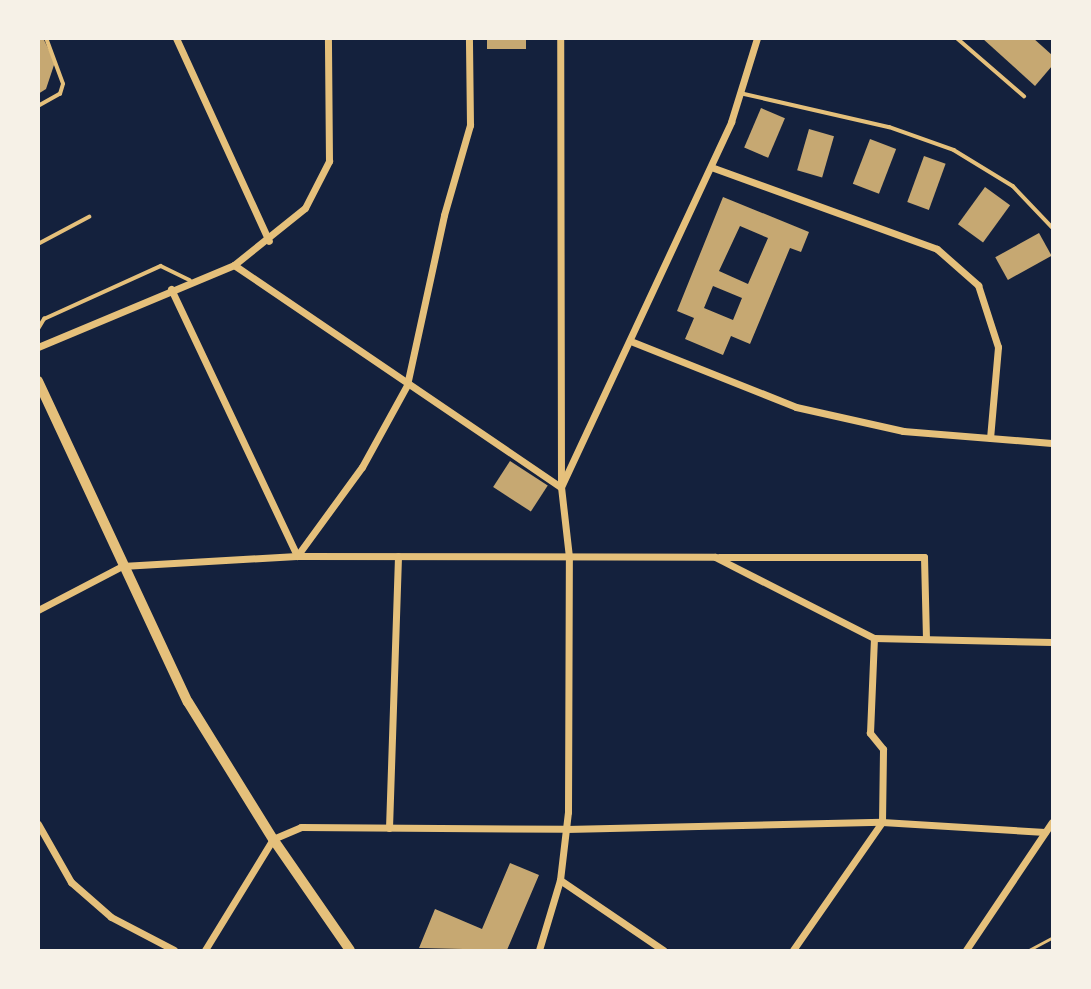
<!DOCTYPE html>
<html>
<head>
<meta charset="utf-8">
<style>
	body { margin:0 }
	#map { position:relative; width:1091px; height:989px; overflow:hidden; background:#14213d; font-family:"DM Sans",sans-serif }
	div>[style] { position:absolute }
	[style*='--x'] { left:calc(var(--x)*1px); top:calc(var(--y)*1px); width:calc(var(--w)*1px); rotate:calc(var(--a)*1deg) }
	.building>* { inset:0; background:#c6a872; transform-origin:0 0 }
	.path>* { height:2.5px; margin:-1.25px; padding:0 1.25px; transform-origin:1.25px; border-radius:1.25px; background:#e5c07b }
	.service>* { height:3.5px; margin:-1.75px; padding:0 1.75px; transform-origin:1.75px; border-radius:1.75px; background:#e5c07b }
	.minor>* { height:7px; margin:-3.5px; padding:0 3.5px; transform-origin:3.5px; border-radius:3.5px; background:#e5c07b }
	.secondary>* { height:10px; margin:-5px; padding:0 5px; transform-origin:5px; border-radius:5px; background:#e5c07b }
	span { translate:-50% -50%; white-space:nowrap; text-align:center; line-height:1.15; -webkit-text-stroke:5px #f6f1e7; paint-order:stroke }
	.frame { position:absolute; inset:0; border:40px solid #f6f1e7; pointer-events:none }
</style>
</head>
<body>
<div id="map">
	<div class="building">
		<div style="clip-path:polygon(38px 38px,43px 38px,55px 62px,46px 89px,38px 94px)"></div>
		<div style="left:487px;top:38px;width:39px;height:11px"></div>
		<div style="clip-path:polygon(982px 38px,1033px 38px,1052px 55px,1052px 66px,1035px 86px)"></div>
		<div style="left:761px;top:108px;width:26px;height:43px;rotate:23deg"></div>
		<div style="left:809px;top:129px;width:26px;height:43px;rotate:16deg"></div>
		<div style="left:870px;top:139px;width:28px;height:48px;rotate:21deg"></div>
		<div style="left:924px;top:156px;width:23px;height:49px;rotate:20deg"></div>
		<div style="left:985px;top:187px;width:31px;height:46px;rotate:36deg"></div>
		<div style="clip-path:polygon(evenodd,723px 197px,809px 232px,801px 252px,790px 248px,750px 344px,731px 336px,723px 355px,685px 339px,694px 318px,677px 311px,723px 197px,740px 226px,768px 238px,748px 284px,719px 271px,740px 226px,723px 197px,713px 286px,742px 298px,733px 320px,704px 308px,713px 286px)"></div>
		<div style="left:1039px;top:233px;width:26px;height:50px;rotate:61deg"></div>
		<div style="left:510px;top:461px;width:45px;height:31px;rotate:33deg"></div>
		<div style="clip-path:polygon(510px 863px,539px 875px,507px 950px,419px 948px,435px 909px,482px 929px)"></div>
	</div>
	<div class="path">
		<div style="--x:1029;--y:950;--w:26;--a:-28"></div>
	</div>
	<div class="service">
		<div style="--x:957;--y:38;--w:89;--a:40.9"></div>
		<div style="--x:740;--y:93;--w:153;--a:12.9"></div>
		<div style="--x:889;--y:127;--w:69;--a:19.5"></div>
		<div style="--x:954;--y:150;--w:69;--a:31.4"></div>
		<div style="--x:1013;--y:186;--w:57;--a:46.4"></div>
		<div style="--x:38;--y:106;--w:25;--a:-29"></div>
		<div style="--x:60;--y:94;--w:10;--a:-73"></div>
		<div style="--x:63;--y:84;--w:49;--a:-110.3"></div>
		<div style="--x:38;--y:244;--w:58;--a:-27.9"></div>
		<div style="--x:38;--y:329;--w:12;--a:-59"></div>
		<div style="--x:44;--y:319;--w:128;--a:-24.4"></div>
		<div style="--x:161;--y:266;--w:32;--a:26"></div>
	</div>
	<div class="minor">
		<div style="--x:176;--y:38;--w:223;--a:65.4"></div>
		<div style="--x:711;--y:167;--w:240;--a:19.9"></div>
		<div style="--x:937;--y:249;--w:55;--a:41.3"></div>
		<div style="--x:978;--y:285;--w:65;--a:72.1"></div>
		<div style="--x:998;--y:347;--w:91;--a:95"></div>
		<div style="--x:234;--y:265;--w:395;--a:34.2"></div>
		<div style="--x:561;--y:487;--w:403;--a:-65"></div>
		<div style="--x:731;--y:122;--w:88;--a:-72.8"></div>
		<div style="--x:171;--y:289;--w:295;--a:64.7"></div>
		<div style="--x:297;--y:556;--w:110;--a:-53.9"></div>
		<div style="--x:362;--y:467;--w:94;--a:-61.2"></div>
		<div style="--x:407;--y:385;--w:174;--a:-77.7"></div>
		<div style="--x:444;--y:215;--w:94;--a:-73.9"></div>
		<div style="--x:470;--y:125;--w:87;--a:-90.7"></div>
		<div style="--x:633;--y:342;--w:175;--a:21.7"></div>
		<div style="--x:796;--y:407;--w:110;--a:12.6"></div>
		<div style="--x:903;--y:431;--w:149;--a:4.6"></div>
		<div style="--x:38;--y:347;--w:212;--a:-22.7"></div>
		<div style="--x:234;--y:265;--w:91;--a:-38.8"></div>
		<div style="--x:305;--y:208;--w:53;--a:-62.9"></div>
		<div style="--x:329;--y:161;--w:123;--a:-90.5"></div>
		<div style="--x:719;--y:557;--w:205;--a:0"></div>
		<div style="--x:924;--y:557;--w:82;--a:88.6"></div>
		<div style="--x:38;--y:610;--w:95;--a:-27.6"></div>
		<div style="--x:122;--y:566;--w:175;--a:-3.3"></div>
		<div style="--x:297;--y:556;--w:418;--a:0.1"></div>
		<div style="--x:715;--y:557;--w:178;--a:27"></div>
		<div style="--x:874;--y:638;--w:178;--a:1.3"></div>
		<div style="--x:38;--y:824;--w:67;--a:60.4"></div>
		<div style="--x:71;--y:882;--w:53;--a:41.2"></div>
		<div style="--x:111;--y:917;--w:71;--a:27.6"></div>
		<div style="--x:389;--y:828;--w:272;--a:-88.1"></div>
		<div style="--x:560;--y:880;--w:125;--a:34.2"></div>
		<div style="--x:205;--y:950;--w:130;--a:-58.5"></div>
		<div style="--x:273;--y:839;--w:30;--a:-23"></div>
		<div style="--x:301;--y:827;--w:265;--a:0.4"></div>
		<div style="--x:566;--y:829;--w:316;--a:-1.3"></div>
		<div style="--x:882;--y:822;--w:163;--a:3.5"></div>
		<div style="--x:539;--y:950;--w:73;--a:-73.3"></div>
		<div style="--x:560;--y:880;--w:68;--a:-83.3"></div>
		<div style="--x:568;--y:812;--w:255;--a:-89.8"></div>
		<div style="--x:569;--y:557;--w:70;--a:-96.5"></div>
		<div style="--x:561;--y:487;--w:449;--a:-90.1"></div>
		<div style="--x:793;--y:950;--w:156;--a:-55.2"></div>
		<div style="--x:882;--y:822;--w:73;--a:-89.2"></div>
		<div style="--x:883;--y:749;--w:21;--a:-129"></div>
		<div style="--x:870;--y:733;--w:95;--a:-87.6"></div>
		<div style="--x:966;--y:950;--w:154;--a:-56.1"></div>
	</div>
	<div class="secondary">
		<div style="--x:38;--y:381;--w:354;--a:65"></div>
		<div style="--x:188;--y:702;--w:161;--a:58.2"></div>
		<div style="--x:273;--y:839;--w:135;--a:55.3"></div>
	</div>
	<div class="frame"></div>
</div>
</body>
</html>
